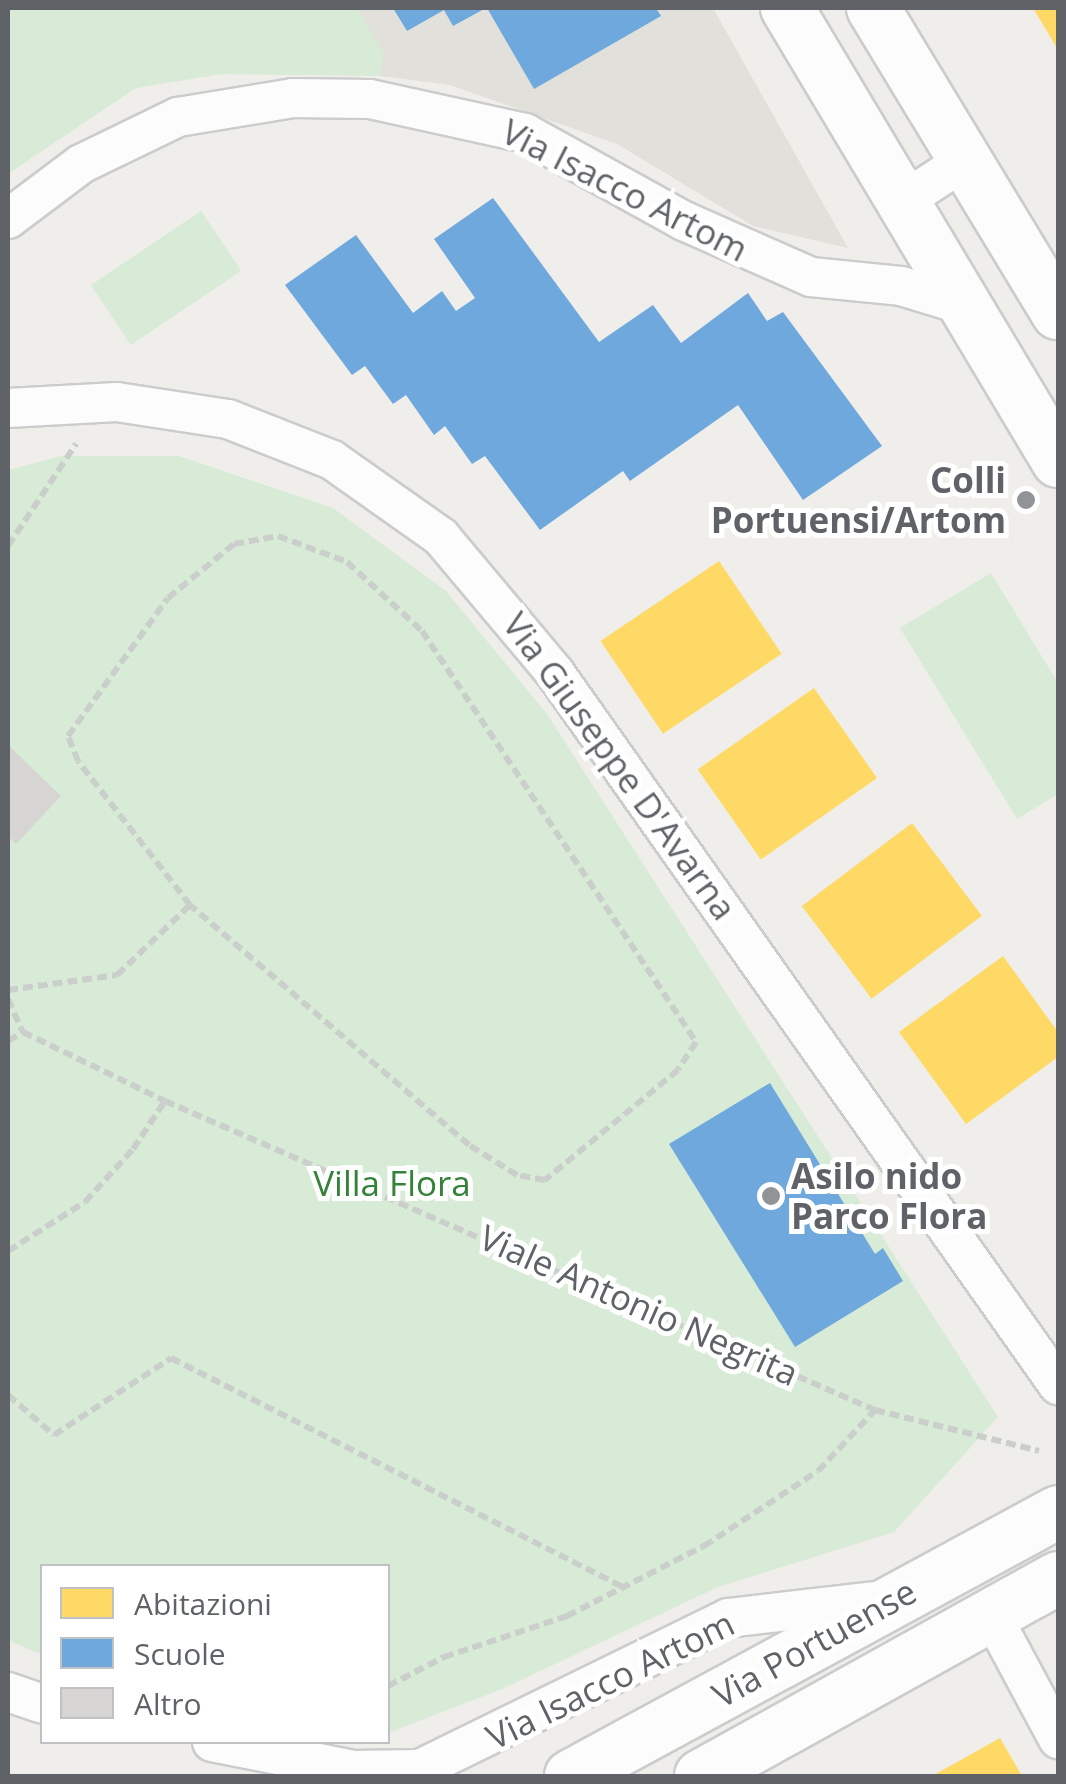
<!DOCTYPE html>
<html>
<head>
<meta charset="utf-8">
<style>
	body { margin:0 }
	#map { position:relative; width:1066px; height:1784px; overflow:hidden; background:#efeeea; font-family:"Open Sans",sans-serif }
	div>[style] { position:absolute }
	[style*='--x'] { left:calc(var(--x)*1px); top:calc(var(--y)*1px); width:calc(var(--w)*1px); rotate:calc(var(--a)*1deg) }
	.education>* { inset:0; background:#e2e0da }
	.green>* { inset:0; background:#d8ebd6; transform-origin:0 0 }
	.homes>* { inset:0; background:#ffd966; transform-origin:0 0 }
	.schools>* { inset:0; background:#6fa8dc }
	.building>* { inset:0; background:#d6d5d3 }
	.path>* { height:6px; margin-top:-3px; transform-origin:0; background:repeating-linear-gradient(90deg,#cacfcc 0 10px,transparent 0 15px) }
	.roads { filter:drop-shadow(2px 0 #cbcccc) drop-shadow(-2px 0 #cbcccc) drop-shadow(0 2px #cbcccc) drop-shadow(0 -2px #cbcccc) }
	.street>* { height:38px; margin:-19px; padding:0 19px; transform-origin:19px; border-radius:19px; background:#fdfcfc }
	.secondary>* { height:52px; margin:-26px; padding:0 26px; transform-origin:26px; border-radius:26px; background:#fdfcfc }
	.dots>* { width:28px; height:28px; translate:-50% -50%; box-sizing:border-box; border:5px solid #fff; border-radius:50% }
	span { translate:-50% -50%; white-space:nowrap; text-align:center; line-height:1.15; -webkit-text-stroke:10px #fff; paint-order:stroke }
	.street-label { font-size:35px; color:#5f6368 }
	.poi-label { font-size:35px; color:#5f6368; font-weight:700 }
	.right { translate:-100% -50%; text-align:right }
	.left { translate:0 -50%; text-align:left }
	.park-label { font-size:35px; color:#348238 }
	.frame { position:absolute; inset:0; border:10px solid #5f6368; pointer-events:none }
	.legend { position:absolute; left:40px; top:1564px; width:350px; height:180px; box-sizing:border-box; background:#fff; border:2px solid #bfc1c3; margin:0; padding:12px 18px; list-style:none; font-size:30px; color:#5f6368 }
	.legend li { display:flex; align-items:center; gap:20px; height:50px }
	.legend b { width:50px; border:2px solid #bfc1c3 }
</style>
</head>
<body>
<div id="map">
	<div class="education">
		<div style="clip-path:polygon(237px 8px,713px 8px,848px 248px,753px 226px,617px 144px,450px 85px,380px 76px)"></div>
	</div>
	<div class="green">
		<div style="clip-path:polygon(8px 8px,357px 8px,384px 54px,380px 76px,222px 74px,136px 88px,8px 174px)"></div>
		<div style="left:201px;top:211px;width:72px;height:133px;rotate:56deg"></div>
		<div style="clip-path:polygon(62px 456px,179px 456px,333px 508px,446px 591px,547px 714px,998px 1417px,894px 1532px,718px 1587px,502px 1689px,388px 1733px,388px 1566px,42px 1566px,42px 1655px,8px 1640px,8px 470px)"></div>
		<div style="clip-path:polygon(991px 573px,1058px 683px,1058px 794px,1017px 819px,900px 628px)"></div>
	</div>
	<div class="homes">
		<div style="clip-path:polygon(1033px 8px,1058px 8px,1058px 50px)"></div>
		<div style="left:719px;top:561px;width:112px;height:143px;rotate:56deg"></div>
		<div style="left:814px;top:688px;width:110px;height:142px;rotate:55deg"></div>
		<div style="left:912px;top:823px;width:116px;height:138px;rotate:53deg"></div>
		<div style="clip-path:polygon(1003px 956px,1058px 1032px,1058px 1057px,966px 1124px,899px 1032px)"></div>
		<div style="clip-path:polygon(1000px 1738px,1022px 1776px,932px 1776px)"></div>
	</div>
	<div class="schools">
		<div style="clip-path:polygon(393px 8px,486px 8px,453px 26px,444px 10px,407px 31px)"></div>
		<div style="clip-path:polygon(487px 8px,656px 8px,661px 16px,534px 89px)"></div>
		<div style="clip-path:polygon(493px 198px,599px 342px,653px 305px,681px 343px,748px 293px,767px 321px,783px 312px,882px 446px,803px 500px,738px 405px,630px 481px,623px 471px,540px 530px,485px 456px,472px 464px,445px 426px,434px 435px,406px 395px,393px 404px,365px 366px,352px 375px,285px 285px,356px 235px,413px 313px,442px 291px,456px 311px,475px 298px,434px 239px)"></div>
		<div style="clip-path:polygon(770px 1083px,875px 1254px,883px 1248px,903px 1281px,795px 1347px,669px 1144px)"></div>
	</div>
	<div class="building">
		<div style="clip-path:polygon(8px 745px,61px 796px,16px 844px,8px 836px)"></div>
	</div>
	<div class="path">
		<div style="--x:278;--y:536;--w:74;--a:20.6"></div>
		<div style="--x:347;--y:562;--w:102;--a:42.6"></div>
		<div style="--x:422;--y:631;--w:494;--a:56.3"></div>
		<div style="--x:696;--y:1042;--w:33;--a:123"></div>
		<div style="--x:678;--y:1070;--w:173;--a:140.4"></div>
		<div style="--x:545;--y:1180;--w:28;--a:-170"></div>
		<div style="--x:517;--y:1175;--w:57;--a:-148"></div>
		<div style="--x:469;--y:1145;--w:368;--a:-139.3"></div>
		<div style="--x:190;--y:905;--w:182;--a:-127.9"></div>
		<div style="--x:78;--y:761;--w:27;--a:-112"></div>
		<div style="--x:68;--y:736;--w:170;--a:-54.1"></div>
		<div style="--x:168;--y:598;--w:85;--a:-39.3"></div>
		<div style="--x:234;--y:544;--w:45;--a:-10.3"></div>
		<div style="--x:8;--y:546;--w:123;--a:-56.3"></div>
		<div style="--x:8;--y:990;--w:110;--a:-7.8"></div>
		<div style="--x:117;--y:975;--w:101;--a:-43.8"></div>
		<div style="--x:8;--y:999;--w:36;--a:66"></div>
		<div style="--x:23;--y:1032;--w:158;--a:25.9"></div>
		<div style="--x:165;--y:1101;--w:774;--a:23.52"></div>
		<div style="--x:875;--y:1410;--w:169;--a:14"></div>
		<div style="--x:8;--y:1041;--w:17;--a:-31"></div>
		<div style="--x:8;--y:1251;--w:91;--a:-32.5"></div>
		<div style="--x:85;--y:1202;--w:72;--a:-47.8"></div>
		<div style="--x:133;--y:1149;--w:58;--a:-56.3"></div>
		<div style="--x:8;--y:1395;--w:61;--a:41"></div>
		<div style="--x:54;--y:1435;--w:140;--a:-33.3"></div>
		<div style="--x:171;--y:1358;--w:507;--a:26.87"></div>
		<div style="--x:388;--y:1686;--w:63;--a:-27.4"></div>
		<div style="--x:444;--y:1657;--w:130;--a:-18.4"></div>
		<div style="--x:567;--y:1616;--w:154;--a:-27.1"></div>
		<div style="--x:704;--y:1546;--w:136;--a:-33.3"></div>
		<div style="--x:818;--y:1471;--w:83;--a:-46.9"></div>
	</div>
	<div class="roads">
		<div class="street">
			<div style="--x:903;--y:201;--w:75;--a:-33.1"></div>
			<div style="--x:8;--y:219;--w:91;--a:-37"></div>
			<div style="--x:81;--y:164;--w:108;--a:-25.9"></div>
			<div style="--x:178;--y:117;--w:117;--a:-9.4"></div>
			<div style="--x:293;--y:98;--w:77;--a:0.7"></div>
			<div style="--x:370;--y:99;--w:159;--a:12.4"></div>
			<div style="--x:525;--y:133;--w:182;--a:29"></div>
			<div style="--x:684;--y:221;--w:139;--a:23.8"></div>
			<div style="--x:811;--y:277;--w:90;--a:5.7"></div>
			<div style="--x:901;--y:286;--w:69;--a:16.9"></div>
			<div style="--x:8;--y:408;--w:109;--a:-3.2"></div>
			<div style="--x:117;--y:402;--w:112;--a:8.7"></div>
			<div style="--x:228;--y:419;--w:112;--a:21.5"></div>
			<div style="--x:332;--y:460;--w:133;--a:35.2"></div>
			<div style="--x:441;--y:537;--w:177;--a:50"></div>
			<div style="--x:555;--y:673;--w:872;--a:54.76"></div>
			<div style="--x:991;--y:1614;--w:142;--a:61.8"></div>
			<div style="--x:8;--y:1692;--w:36;--a:19"></div>
			<div style="--x:212;--y:1742;--w:144;--a:11.2"></div>
			<div style="--x:353;--y:1770;--w:67;--a:-0.9"></div>
			<div style="--x:420;--y:1769;--w:343;--a:-26.1"></div>
			<div style="--x:728;--y:1618;--w:156;--a:-6.6"></div>
		</div>
		<div class="secondary">
			<div style="--x:787;--y:8;--w:528;--a:59.11"></div>
			<div style="--x:873;--y:8;--w:357;--a:58.8"></div>
			<div style="--x:571;--y:1776;--w:554;--a:-28.46"></div>
			<div style="--x:701;--y:1776;--w:408;--a:-29"></div>
		</div>
	</div>
	<div class="dots">
		<div style="left:1026px;top:500px;background:#919496"></div>
		<div style="left:771px;top:1196px;background:#919496"></div>
	</div>
	<div class="street-label">
		<span style="left:625px;top:190px;rotate:27deg">Via Isacco Artom</span>
		<span style="left:620px;top:766px;rotate:54deg">Via Giuseppe D'Avarna</span>
		<span style="left:639px;top:1305px;rotate:24deg">Viale Antonio Negrita</span>
		<span style="left:814px;top:1643px;rotate:-29deg">Via Portuense</span>
		<span style="left:610px;top:1680px;rotate:-26deg">Via Isacco Artom</span>
	</div>
	<div class="poi-label">
		<span class="right" style="left:1006px;top:500px">Colli<br>Portuensi/Artom</span>
		<span class="left" style="left:791px;top:1196px">Asilo nido<br>Parco Flora</span>
	</div>
	<div class="park-label">
		<span style="left:392px;top:1183px">Villa Flora</span>
	</div>
	<div class="frame"></div>
	<ul class="legend">
	<li><b style="height:28px;background:#ffd966"></b>Abitazioni</li>
	<li><b style="height:28px;background:#6fa8dc"></b>Scuole</li>
	<li><b style="height:28px;background:#d6d5d3"></b>Altro</li>
	</ul>
</div>
</body>
</html>
